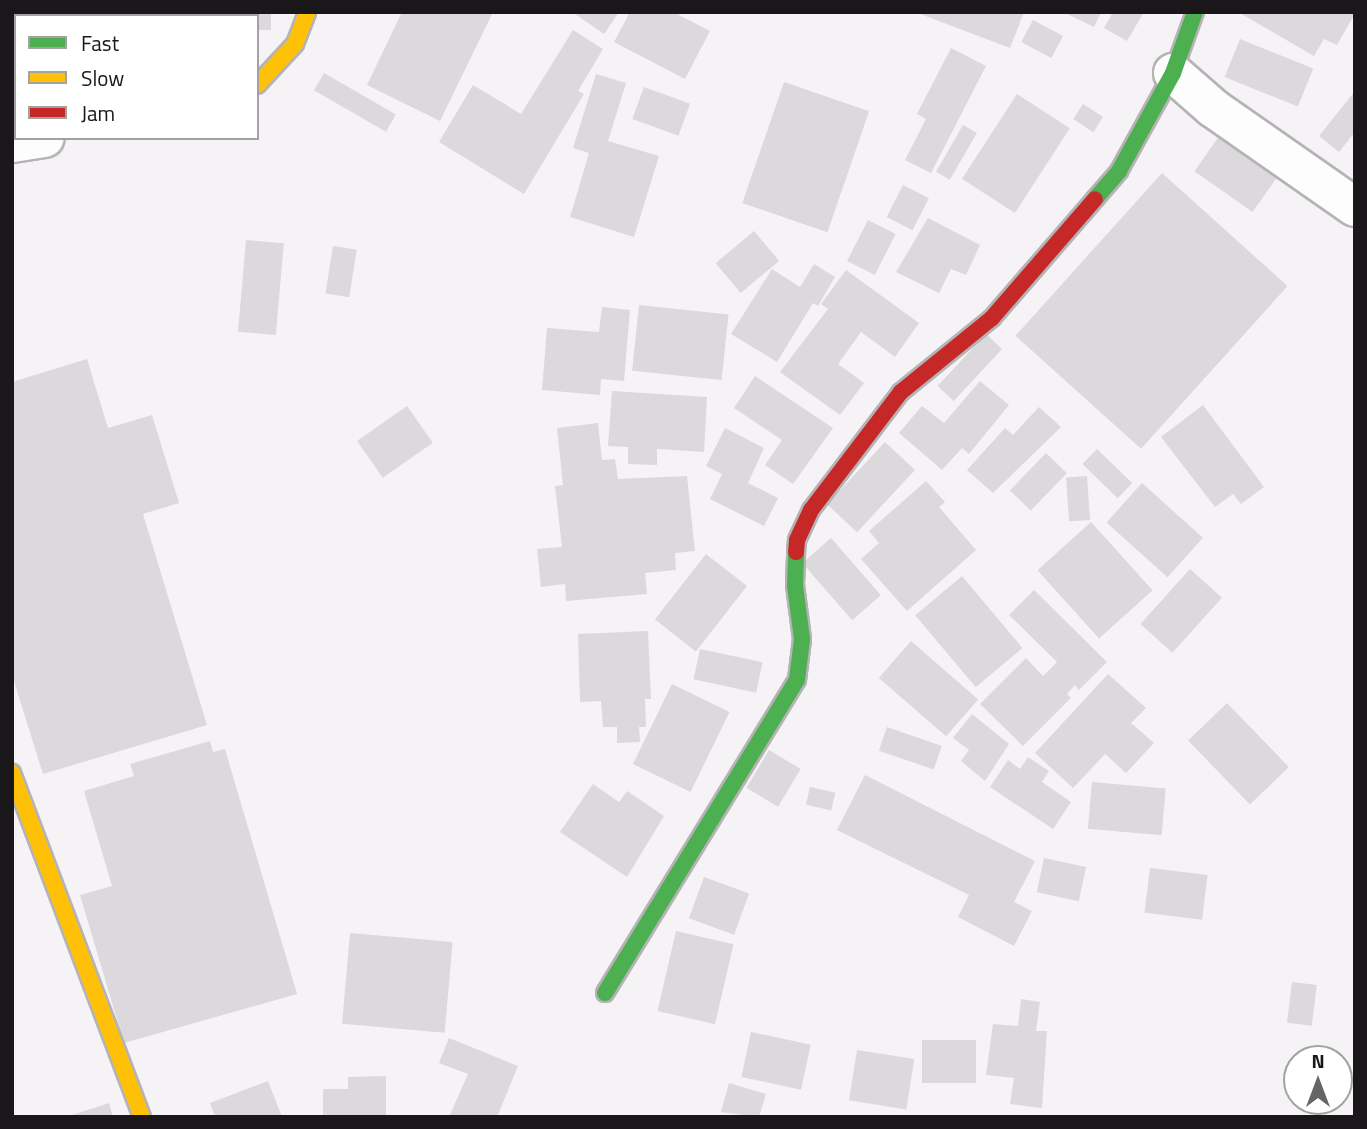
<!DOCTYPE html>
<html>
<head>
<meta charset="utf-8">
<style>
	body { margin:0 }
	#map { position:relative; width:1367px; height:1129px; overflow:hidden; background:#f5f3f5; font-family:"Titillium Web",sans-serif }
	div>[style] { position:absolute }
	[style*='--x'] { left:calc(var(--x)*1px); top:calc(var(--y)*1px); width:calc(var(--w)*1px); rotate:calc(var(--a)*1deg) }
	.building>* { inset:0; background:#dbd9db; transform-origin:0 0 }
	.roads { filter:drop-shadow(2px 0 #b5b3b5) drop-shadow(-2px 0 #b5b3b5) drop-shadow(0 2px #b5b3b5) drop-shadow(0 -2px #b5b3b5) }
	.street>* { height:38px; margin:-19px; padding:0 19px; transform-origin:19px; border-radius:19px; background:#fefdfe }
	.fast>* { height:16px; margin:-8px; padding:0 8px; transform-origin:8px; border-radius:8px; background:#4caf50 }
	.slow>* { height:16px; margin:-8px; padding:0 8px; transform-origin:8px; border-radius:8px; background:#ffc107 }
	.jam>* { height:16px; margin:-8px; padding:0 8px; transform-origin:8px; border-radius:8px; background:#c62828 }
	span { translate:-50% -50%; white-space:nowrap; text-align:center; line-height:1.15; -webkit-text-stroke:5px #fff; paint-order:stroke }
	.frame { position:absolute; inset:0; border:14px solid #191719; pointer-events:none }
	.legend { position:absolute; left:14px; top:14px; width:245px; height:126px; box-sizing:border-box; background:#fff; border:2px solid #a3a2a3; margin:0; padding:9px 12px; list-style:none; font-size:21px; color:#191719 }
	.legend li { display:flex; align-items:center; gap:14px; height:35px }
	.legend b { width:35px; border:2px solid #a3a2a3 }
	.north { position:absolute; left:1283px; top:1045px; width:70px; height:70px; box-sizing:border-box; background:#fff; border:2px solid #a3a2a3; border-radius:50%; rotate:0deg; font-size:19px; font-weight:700; line-height:28px; text-align:center; color:#191719 }
	.north::after { content:''; display:block; margin:auto; width:24px; height:32px; background:#666466; clip-path:polygon(50% 0,100% 100%,50% 72%,0 100%) }
</style>
</head>
<body>
<div id="map">
	<div class="building">
		<div style="clip-path:polygon(150px 12px,197px 12px,150px 16px)"></div>
		<div style="clip-path:polygon(212px 12px,271px 12px,271px 30px,257px 30px,257px 16px)"></div>
		<div style="clip-path:polygon(402px 12px,493px 12px,440px 121px,367px 85px)"></div>
		<div style="clip-path:polygon(572px 12px,619px 12px,604px 34px)"></div>
		<div style="clip-path:polygon(630px 12px,673px 12px,710px 31px,685px 79px,614px 42px)"></div>
		<div style="clip-path:polygon(915px 12px,1024px 12px,1010px 48px)"></div>
		<div style="clip-path:polygon(1063px 12px,1101px 12px,1094px 27px)"></div>
		<div style="clip-path:polygon(1113px 12px,1144px 12px,1127px 41px,1104px 28px)"></div>
		<div style="clip-path:polygon(1238px 12px,1350px 12px,1354px 15px,1337px 45px,1324px 39px,1314px 56px)"></div>
		<div style="left:1033px;top:20px;width:34px;height:25px;rotate:28deg"></div>
		<div style="clip-path:polygon(573px 30px,603px 49px,578px 91px,584px 94px,524px 194px,439px 142px,473px 85px,521px 114px)"></div>
		<div style="left:1240px;top:39px;width:79px;height:41px;rotate:22deg"></div>
		<div style="clip-path:polygon(951px 48px,986px 66px,931px 173px,905px 160px,926px 119px,917px 114px)"></div>
		<div style="left:324px;top:73px;width:83px;height:20px;rotate:30deg"></div>
		<div style="clip-path:polygon(596px 74px,626px 83px,608px 141px,659px 156px,634px 237px,570px 217px,589px 153px,573px 148px)"></div>
		<div style="left:784px;top:82px;width:90px;height:128px;rotate:19deg"></div>
		<div style="left:644px;top:87px;width:49px;height:34px;rotate:20deg"></div>
		<div style="clip-path:polygon(1355px 91px,1355px 132px,1339px 152px,1319px 136px)"></div>
		<div style="left:1017px;top:94px;width:63px;height:101px;rotate:33deg"></div>
		<div style="left:1083px;top:104px;width:24px;height:18px;rotate:33deg"></div>
		<div style="left:963px;top:125px;width:16px;height:54px;rotate:30deg"></div>
		<div style="left:1222px;top:132px;width:71px;height:48px;rotate:35deg"></div>
		<div style="left:1162px;top:173px;width:169px;height:219px;rotate:42deg"></div>
		<div style="left:903px;top:185px;width:29px;height:36px;rotate:27deg"></div>
		<div style="clip-path:polygon(928px 218px,980px 245px,966px 275px,951px 269px,939px 293px,896px 272px)"></div>
		<div style="left:868px;top:220px;width:31px;height:46px;rotate:27deg"></div>
		<div style="left:754px;top:231px;width:39px;height:50px;rotate:50deg"></div>
		<div style="left:246px;top:240px;width:38px;height:92px;rotate:5deg"></div>
		<div style="left:333px;top:246px;width:24px;height:48px;rotate:9deg"></div>
		<div style="clip-path:polygon(814px 264px,835px 277px,818px 306px,813px 303px,777px 362px,731px 334px,772px 269px,800px 287px)"></div>
		<div style="clip-path:polygon(846px 270px,919px 323px,895px 357px,861px 332px,838px 364px,864px 383px,840px 415px,780px 372px,828px 309px,821px 304px)"></div>
		<div style="left:639px;top:305px;width:90px;height:66px;rotate:6deg"></div>
		<div style="clip-path:polygon(602px 307px,630px 310px,624px 381px,601px 379px,600px 395px,542px 390px,547px 328px,599px 332px)"></div>
		<div style="left:986px;top:334px;width:22px;height:71px;rotate:43deg"></div>
		<div style="clip-path:polygon(87px 359px,108px 428px,152px 415px,179px 503px,143px 514px,207px 725px,43px 774px,12px 675px,12px 382px)"></div>
		<div style="clip-path:polygon(755px 376px,833px 428px,793px 484px,765px 465px,782px 440px,734px 408px)"></div>
		<div style="clip-path:polygon(980px 381px,1009px 405px,969px 454px,962px 448px,942px 470px,899px 433px,922px 406px,944px 423px)"></div>
		<div style="clip-path:polygon(612px 391px,707px 397px,704px 452px,657px 449px,657px 465px,628px 464px,628px 447px,608px 446px)"></div>
		<div style="clip-path:polygon(1203px 405px,1264px 487px,1241px 504px,1233px 494px,1215px 507px,1161px 437px)"></div>
		<div style="left:407px;top:406px;width:45px;height:61px;rotate:55deg"></div>
		<div style="clip-path:polygon(1039px 407px,1061px 427px,993px 493px,967px 470px,1005px 428px,1013px 435px)"></div>
		<div style="clip-path:polygon(598px 423px,602px 460px,615px 459px,618px 479px,687px 476px,695px 551px,675px 553px,676px 570px,645px 573px,647px 594px,566px 601px,565px 584px,541px 587px,537px 549px,562px 547px,555px 486px,563px 485px,557px 428px)"></div>
		<div style="clip-path:polygon(725px 428px,764px 448px,748px 483px,778px 498px,764px 526px,710px 499px,722px 474px,706px 466px)"></div>
		<div style="left:885px;top:442px;width:41px;height:85px;rotate:43deg"></div>
		<div style="left:1097px;top:449px;width:49px;height:21px;rotate:44deg"></div>
		<div style="left:1046px;top:453px;width:29px;height:52px;rotate:44deg"></div>
		<div style="left:1087px;top:476px;width:44px;height:21px;rotate:86deg"></div>
		<div style="clip-path:polygon(926px 481px,945px 502px,939px 507px,976px 550px,907px 611px,861px 559px,879px 543px,869px 531px)"></div>
		<div style="left:1142px;top:483px;width:82px;height:53px;rotate:42deg"></div>
		<div style="left:1091px;top:522px;width:92px;height:72px;rotate:48deg"></div>
		<div style="left:831px;top:538px;width:76px;height:38px;rotate:49deg"></div>
		<div style="left:706px;top:554px;width:52px;height:83px;rotate:38deg"></div>
		<div style="left:1190px;top:569px;width:43px;height:74px;rotate:42deg"></div>
		<div style="left:962px;top:576px;width:94px;height:61px;rotate:50deg"></div>
		<div style="clip-path:polygon(1034px 590px,1107px 662px,1079px 690px,1075px 685px,1067px 694px,1071px 698px,1023px 746px,980px 704px,1026px 658px,1043px 676px,1057px 662px,1009px 615px)"></div>
		<div style="clip-path:polygon(648px 631px,651px 699px,645px 699px,646px 727px,639px 727px,640px 742px,617px 743px,617px 727px,603px 727px,601px 701px,580px 702px,578px 634px)"></div>
		<div style="left:911px;top:641px;width:89px;height:49px;rotate:41deg"></div>
		<div style="left:700px;top:649px;width:64px;height:31px;rotate:12deg"></div>
		<div style="clip-path:polygon(1108px 674px,1146px 708px,1131px 723px,1154px 743px,1126px 773px,1105px 754px,1073px 788px,1035px 753px)"></div>
		<div style="left:672px;top:684px;width:64px;height:89px;rotate:26deg"></div>
		<div style="left:1227px;top:703px;width:89px;height:54px;rotate:46deg"></div>
		<div style="clip-path:polygon(972px 714px,1009px 744px,985px 781px,961px 761px,969px 750px,953px 738px)"></div>
		<div style="left:887px;top:727px;width:58px;height:25px;rotate:19deg"></div>
		<div style="clip-path:polygon(210px 741px,213px 752px,225px 749px,297px 994px,124px 1043px,80px 895px,112px 886px,84px 791px,134px 776px,130px 764px)"></div>
		<div style="left:769px;top:750px;width:37px;height:44px;rotate:31deg"></div>
		<div style="clip-path:polygon(1028px 757px,1049px 771px,1042px 782px,1071px 802px,1053px 829px,990px 787px,1008px 760px,1020px 769px)"></div>
		<div style="clip-path:polygon(865px 775px,1035px 861px,1014px 902px,1032px 911px,1014px 946px,958px 917px,969px 895px,837px 830px)"></div>
		<div style="left:1092px;top:782px;width:74px;height:47px;rotate:5deg"></div>
		<div style="clip-path:polygon(593px 784px,619px 802px,627px 791px,664px 816px,627px 877px,560px 832px)"></div>
		<div style="left:810px;top:787px;width:26px;height:18px;rotate:13deg"></div>
		<div style="left:1044px;top:858px;width:43px;height:35px;rotate:12deg"></div>
		<div style="left:1150px;top:868px;width:58px;height:45px;rotate:7deg"></div>
		<div style="left:704px;top:877px;width:48px;height:44px;rotate:20deg"></div>
		<div style="left:676px;top:931px;width:59px;height:82px;rotate:13deg"></div>
		<div style="left:350px;top:933px;width:103px;height:91px;rotate:5deg"></div>
		<div style="left:1292px;top:982px;width:25px;height:41px;rotate:7deg"></div>
		<div style="clip-path:polygon(1021px 999px,1040px 1002px,1036px 1031px,1047px 1031px,1042px 1108px,1010px 1104px,1014px 1078px,986px 1075px,993px 1024px,1018px 1026px)"></div>
		<div style="left:751px;top:1032px;width:61px;height:46px;rotate:12deg"></div>
		<div style="clip-path:polygon(449px 1038px,518px 1066px,497px 1117px,449px 1117px,468px 1074px,439px 1063px)"></div>
		<div style="left:922px;top:1040px;width:54px;height:43px"></div>
		<div style="left:857px;top:1050px;width:58px;height:51px;rotate:9deg"></div>
		<div style="clip-path:polygon(386px 1076px,386px 1117px,323px 1117px,323px 1089px,348px 1089px,348px 1077px)"></div>
		<div style="clip-path:polygon(268px 1081px,282px 1117px,215px 1117px,210px 1103px)"></div>
		<div style="clip-path:polygon(729px 1083px,766px 1094px,759px 1117px,721px 1112px)"></div>
		<div style="clip-path:polygon(109px 1103px,113px 1117px,69px 1117px,69px 1116px)"></div>
	</div>
	<div class="roads">
		<div class="street">
			<div style="--x:1173;--y:73;--w:53;--a:41.2"></div>
			<div style="--x:1213;--y:108;--w:173;--a:34.9"></div>
			<div style="--x:12;--y:143;--w:33;--a:-9"></div>
		</div>
		<div class="fast">
			<div style="--x:1095;--y:199;--w:37;--a:-49"></div>
			<div style="--x:1119;--y:171;--w:112;--a:-61.1"></div>
			<div style="--x:1173;--y:73;--w:65;--a:-70.2"></div>
			<div style="--x:605;--y:993;--w:367;--a:-58.5"></div>
			<div style="--x:797;--y:680;--w:41;--a:-83"></div>
			<div style="--x:802;--y:639;--w:54;--a:-97.4"></div>
			<div style="--x:795;--y:585;--w:33;--a:-88"></div>
		</div>
		<div class="slow">
			<div style="--x:257;--y:85;--w:56;--a:-47.2"></div>
			<div style="--x:295;--y:44;--w:34;--a:-69"></div>
			<div style="--x:12;--y:773;--w:368;--a:69.3"></div>
		</div>
		<div class="jam">
			<div style="--x:796;--y:552;--w:12;--a:-85"></div>
			<div style="--x:797;--y:540;--w:33;--a:-65"></div>
			<div style="--x:811;--y:510;--w:148;--a:-52.7"></div>
			<div style="--x:901;--y:392;--w:117;--a:-39.1"></div>
			<div style="--x:992;--y:318;--w:157;--a:-49.1"></div>
		</div>
	</div>
	<div class="frame"></div>
	<ul class="legend">
	<li><b style="height:9px;background:#4caf50"></b>Fast</li>
	<li><b style="height:9px;background:#ffc107"></b>Slow</li>
	<li><b style="height:9px;background:#c62828"></b>Jam</li>
	</ul>
	<div class="north">N</div>
</div>
</body>
</html>
